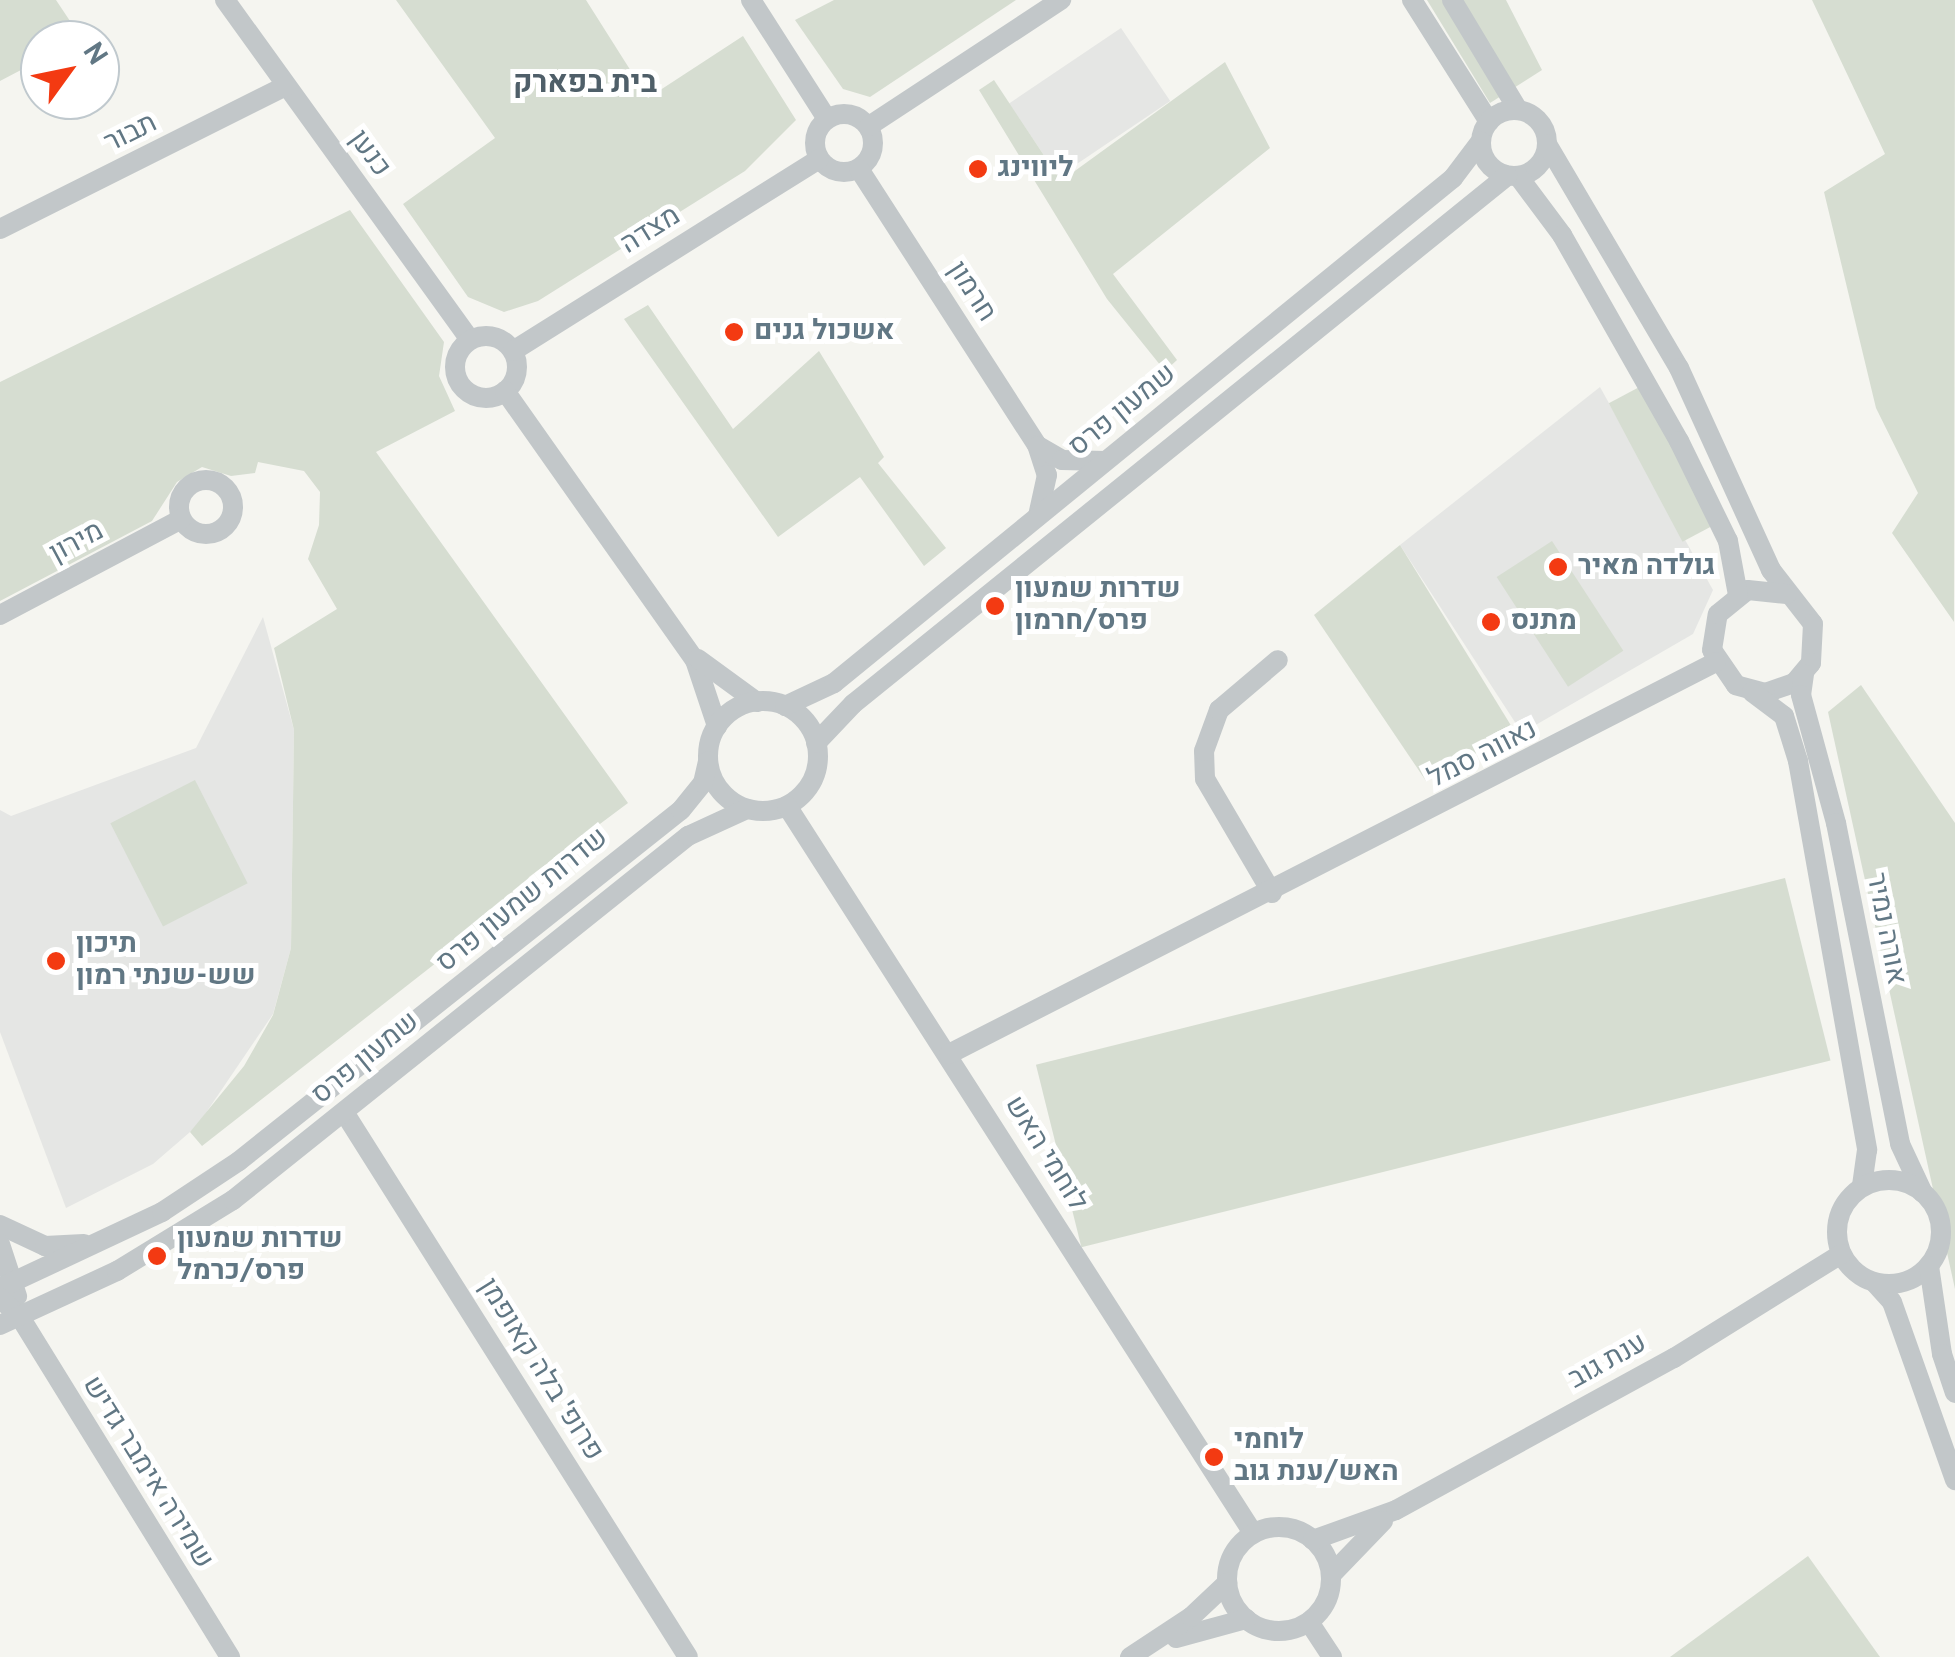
<!DOCTYPE html>
<html>
<head>
<meta charset="utf-8">
<style>
	body { margin:0 }
	#map { position:relative; width:1955px; height:1657px; overflow:hidden; background:#f5f5f0; font-family:Overpass,Heebo,sans-serif }
	div>[style] { position:absolute }
	[style*='--x'] { left:calc(var(--x)*1px); top:calc(var(--y)*1px); width:calc(var(--w)*1px); rotate:calc(var(--a)*1deg) }
	.built>* { inset:0; background:#e5e6e4; transform-origin:0 0 }
	.green>* { inset:0; background:#d6ddd1; transform-origin:0 0 }
	.minor>* { height:20px; margin:-10px; padding:0 10px; transform-origin:10px; border-radius:10px; background:#c2c7c9 }
	.minor>.ring { margin:-10px; padding:0; box-sizing:content-box; background:none; border:20px solid #c2c7c9; border-radius:50% }
	.dots>* { width:28px; height:28px; translate:-50% -50%; box-sizing:border-box; border:5px solid #fff; border-radius:50% }
	span { translate:-50% -50%; white-space:nowrap; text-align:center; line-height:1.15; -webkit-text-stroke:10px #fff; paint-order:stroke }
	.street-label { font-size:28px; color:#617784 }
	.poi-label { font-size:28px; color:#617784; font-weight:700 }
	.left { translate:0 -50%; text-align:left }
	.neighbourhood-label { font-size:30px; color:#4f5f69; font-weight:700 }
	.north { position:absolute; left:20px; top:20px; width:100px; height:100px; box-sizing:border-box; background:#fff; border:2px solid #c0c9ce; border-radius:50%; rotate:57deg; font-size:28px; font-weight:700; line-height:40px; text-align:center; color:#617784 }
	.north::after { content:''; display:block; margin:auto; width:35px; height:45px; background:#f33a12; clip-path:polygon(50% 0,100% 100%,50% 72%,0 100%) }
</style>
</head>
<body>
<div id="map">
	<div class="built">
		<div style="left:1121px;top:28px;width:88px;height:135px;rotate:56deg"></div>
		<div style="clip-path:polygon(1600px 387px,1713px 590px,1693px 634px,1522px 733px,1400px 545px)"></div>
		<div style="clip-path:polygon(263px 617px,294px 730px,291px 948px,273px 1014px,197px 1126px,153px 1164px,66px 1208px,0 1032px,0 810px,11px 816px,196px 748px)"></div>
	</div>
	<div class="green">
		<div style="clip-path:polygon(0 0,56px 0,82px 39px,40px 40px,40px 60px,0 81px)"></div>
		<div style="clip-path:polygon(396px 0,586px 0,648px 98px,743px 36px,796px 120px,745px 171px,538px 301px,504px 312px,468px 297px,403px 204px,495px 138px)"></div>
		<div style="clip-path:polygon(834px 0,1016px 0,870px 97px,843px 89px,795px 20px)"></div>
		<div style="clip-path:polygon(1427px 0,1506px 0,1542px 70px,1490px 103px)"></div>
		<div style="clip-path:polygon(1812px 0,1955px 0,1954px 622px,1892px 533px,1918px 493px,1876px 408px,1824px 192px,1885px 154px)"></div>
		<div style="clip-path:polygon(1225px 62px,1270px 148px,1113px 274px,1177px 360px,1165px 371px,1107px 299px,979px 90px,994px 80px,1061px 181px)"></div>
		<div style="clip-path:polygon(350px 210px,444px 342px,439px 376px,455px 411px,376px 452px,628px 803px,529px 877px,519px 898px,202px 1146px,190px 1132px,244px 1066px,273px 1015px,291px 948px,294px 730px,274px 648px,337px 609px,308px 559px,319px 525px,320px 492px,304px 471px,258px 462px,255px 473px,231px 476px,202px 467px,177px 482px,152px 521px,0 601px,0 382px)"></div>
		<div style="clip-path:polygon(648px 305px,733px 429px,819px 351px,884px 457px,878px 463px,946px 548px,924px 566px,860px 477px,778px 537px,624px 319px)"></div>
		<div style="left:1645px;top:384px;width:157px;height:41px;rotate:62deg"></div>
		<div style="left:1552px;top:541px;width:131px;height:66px;rotate:57deg"></div>
		<div style="clip-path:polygon(1400px 545px,1515px 732px,1426px 781px,1314px 615px)"></div>
		<div style="clip-path:polygon(1861px 685px,1955px 823px,1955px 1289px,1828px 712px)"></div>
		<div style="left:195px;top:780px;width:116px;height:95px;rotate:63deg"></div>
		<div style="left:1785px;top:878px;width:188px;height:772px;rotate:76deg"></div>
		<div style="clip-path:polygon(1808px 1556px,1880px 1657px,1670px 1657px)"></div>
	</div>
	<div class="minor">
		<div style="--x:225;--y:0;--w:419;--a:54.2"></div>
		<div style="--x:751;--y:0;--w:141;--a:57.4"></div>
		<div style="--x:1412;--y:0;--w:144;--a:57.7"></div>
		<div style="--x:1452;--y:0;--w:128;--a:59"></div>
		<div class="ring" style="left:1481px;top:110px;width:46px;height:46px"></div>
		<div class="ring" style="left:815px;top:114px;width:38px;height:38px"></div>
		<div style="--x:869;--y:126;--w:230;--a:-33.3"></div>
		<div style="--x:1547;--y:144;--w:260;--a:59.5"></div>
		<div style="--x:1679;--y:368;--w:222;--a:65.5"></div>
		<div style="--x:1771;--y:570;--w:68;--a:52.1"></div>
		<div style="--x:1813;--y:624;--w:39;--a:93"></div>
		<div style="--x:1811;--y:663;--w:26;--a:130"></div>
		<div style="--x:1794;--y:683;--w:31;--a:161"></div>
		<div style="--x:1765;--y:693;--w:30;--a:-165"></div>
		<div style="--x:1736;--y:685;--w:42;--a:-124.4"></div>
		<div style="--x:1712;--y:650;--w:36;--a:-81"></div>
		<div style="--x:1718;--y:614;--w:38;--a:-39"></div>
		<div style="--x:1748;--y:590;--w:39;--a:6"></div>
		<div style="--x:859;--y:169;--w:328;--a:57.2"></div>
		<div style="--x:1037;--y:445;--w:32;--a:72"></div>
		<div style="--x:1047;--y:475;--w:42;--a:102.4"></div>
		<div style="--x:1518;--y:176;--w:74;--a:53.3"></div>
		<div style="--x:1562;--y:235;--w:237;--a:60.4"></div>
		<div style="--x:1679;--y:441;--w:111;--a:63.9"></div>
		<div style="--x:1728;--y:541;--w:55;--a:79.5"></div>
		<div style="--x:0;--y:229;--w:320;--a:-26.6"></div>
		<div class="ring" style="left:455px;top:336px;width:42px;height:42px"></div>
		<div style="--x:513;--y:351;--w:361;--a:-32.1"></div>
		<div style="--x:505;--y:391;--w:329;--a:54.8"></div>
		<div style="--x:695;--y:660;--w:70;--a:71.6"></div>
		<div style="--x:1038;--y:446;--w:28;--a:30"></div>
		<div style="--x:1062;--y:460;--w:43;--a:1.3"></div>
		<div class="ring" style="left:179px;top:480px;width:34px;height:34px"></div>
		<div style="--x:0;--y:615;--w:205;--a:-27.9"></div>
		<div style="--x:698;--y:659;--w:73;--a:36.1"></div>
		<div style="--x:1804;--y:674;--w:21;--a:98"></div>
		<div style="--x:1801;--y:695;--w:133;--a:74.7"></div>
		<div style="--x:1836;--y:823;--w:327;--a:78.7"></div>
		<div style="--x:1900;--y:1144;--w:54;--a:64.9"></div>
		<div style="--x:1752;--y:692;--w:40;--a:37"></div>
		<div style="--x:1784;--y:716;--w:47;--a:72.7"></div>
		<div style="--x:1798;--y:761;--w:395;--a:79.9"></div>
		<div style="--x:1867;--y:1150;--w:36;--a:98"></div>
		<div class="ring" style="left:708px;top:701px;width:90px;height:90px"></div>
		<div style="--x:785;--y:706;--w:54;--a:-25.1"></div>
		<div style="--x:834;--y:683;--w:799;--a:-39.21"></div>
		<div style="--x:1453;--y:178;--w:46;--a:-52.9"></div>
		<div style="--x:816;--y:743;--w:54;--a:-46.5"></div>
		<div style="--x:853;--y:704;--w:841;--a:-38.92"></div>
		<div style="--x:787;--y:806;--w:864;--a:57.34"></div>
		<div style="--x:1272;--y:893;--w:132;--a:-120.4"></div>
		<div style="--x:1205;--y:779;--w:28;--a:-92"></div>
		<div style="--x:1204;--y:751;--w:44;--a:-69.9"></div>
		<div style="--x:1219;--y:710;--w:77;--a:-40.3"></div>
		<div style="--x:949;--y:1054;--w:861;--a:-27.07"></div>
		<div style="--x:344;--y:1112;--w:644;--a:57.74"></div>
		<div class="ring" style="left:1837px;top:1180px;width:84px;height:84px"></div>
		<div style="--x:0;--y:1225;--w:50;--a:25"></div>
		<div style="--x:45;--y:1246;--w:39;--a:-3"></div>
		<div style="--x:0;--y:1244;--w:55;--a:71.9"></div>
		<div style="--x:1929;--y:1266;--w:89;--a:81.6"></div>
		<div style="--x:1942;--y:1354;--w:41;--a:71.6"></div>
		<div style="--x:1875;--y:1283;--w:25;--a:48"></div>
		<div style="--x:1892;--y:1302;--w:189;--a:70.5"></div>
		<div style="--x:0;--y:1288;--w:179;--a:-25.1"></div>
		<div style="--x:162;--y:1212;--w:92;--a:-33.5"></div>
		<div style="--x:239;--y:1161;--w:564;--a:-38.45"></div>
		<div style="--x:681;--y:810;--w:35;--a:-51"></div>
		<div style="--x:703;--y:783;--w:22;--a:-77"></div>
		<div style="--x:0;--y:1298;--w:28;--a:44"></div>
		<div style="--x:20;--y:1317;--w:400;--a:58.3"></div>
		<div style="--x:0;--y:1325;--w:129;--a:-24.8"></div>
		<div style="--x:117;--y:1271;--w:136;--a:-31.5"></div>
		<div style="--x:233;--y:1200;--w:583;--a:-38.66"></div>
		<div style="--x:688;--y:836;--w:65;--a:-24.6"></div>
		<div class="ring" style="left:1227px;top:1527px;width:84px;height:84px"></div>
		<div style="--x:1313;--y:1540;--w:88;--a:-19.9"></div>
		<div style="--x:1396;--y:1510;--w:317;--a:-28.7"></div>
		<div style="--x:1674;--y:1358;--w:197;--a:-31.9"></div>
		<div style="--x:1331;--y:1575;--w:75;--a:-46.1"></div>
		<div style="--x:1309;--y:1622;--w:42;--a:56.7"></div>
		<div style="--x:1176;--y:1638;--w:73;--a:-15.2"></div>
		<div style="--x:1130;--y:1657;--w:73;--a:-33.3"></div>
		<div style="--x:1191;--y:1617;--w:50;--a:-43.4"></div>
	</div>
	<div class="dots">
		<div style="left:978px;top:169px;background:#f33a12"></div>
		<div style="left:734px;top:332px;background:#f33a12"></div>
		<div style="left:1558px;top:567px;background:#f33a12"></div>
		<div style="left:995px;top:606px;background:#f33a12"></div>
		<div style="left:1491px;top:622px;background:#f33a12"></div>
		<div style="left:56px;top:961px;background:#f33a12"></div>
		<div style="left:157px;top:1256px;background:#f33a12"></div>
		<div style="left:1214px;top:1457px;background:#f33a12"></div>
	</div>
	<div class="street-label">
		<span style="left:131px;top:134px;rotate:-26deg">תבור</span>
		<span style="left:369px;top:154px;rotate:54deg">כנען</span>
		<span style="left:651px;top:231px;rotate:-32deg">מצדה</span>
		<span style="left:971px;top:292px;rotate:57deg">חרמון</span>
		<span style="left:1123px;top:411px;rotate:-39deg">שמעון פרס</span>
		<span style="left:77px;top:543px;rotate:-28deg">מירון</span>
		<span style="left:1483px;top:755px;rotate:-27deg">נאווה סמל</span>
		<span style="left:523px;top:901px;rotate:-39deg">שדרות שמעון פרס</span>
		<span style="left:1885px;top:929px;rotate:79deg">אורה נמיר</span>
		<span style="left:366px;top:1059px;rotate:-39deg">שמעון פרס</span>
		<span style="left:1045px;top:1154px;rotate:58deg">לוחמי האש</span>
		<span style="left:1608px;top:1362px;rotate:-29deg">ענת גוב</span>
		<span style="left:540px;top:1370px;rotate:58deg">פרופ' בלה קאופמן</span>
		<span style="left:147px;top:1473px;rotate:58deg">שמירה אימבר גדיש</span>
	</div>
	<div class="poi-label">
		<span class="left" style="left:998px;top:169px">ליווינג</span>
		<span class="left" style="left:754px;top:332px">אשכול גנים</span>
		<span class="left" style="left:1578px;top:567px">גולדה מאיר</span>
		<span class="left" style="left:1015px;top:606px">שדרות שמעון<br>פרס/חרמון</span>
		<span class="left" style="left:1511px;top:622px">מתנס</span>
		<span class="left" style="left:76px;top:961px">תיכון<br>שש-שנתי רמון</span>
		<span class="left" style="left:177px;top:1256px">שדרות שמעון<br>פרס/כרמל</span>
		<span class="left" style="left:1234px;top:1457px">לוחמי<br>האש/ענת גוב</span>
	</div>
	<div class="neighbourhood-label">
		<span style="left:585px;top:85px">בית בפארק</span>
	</div>
	<div class="north">N</div>
</div>
</body>
</html>
